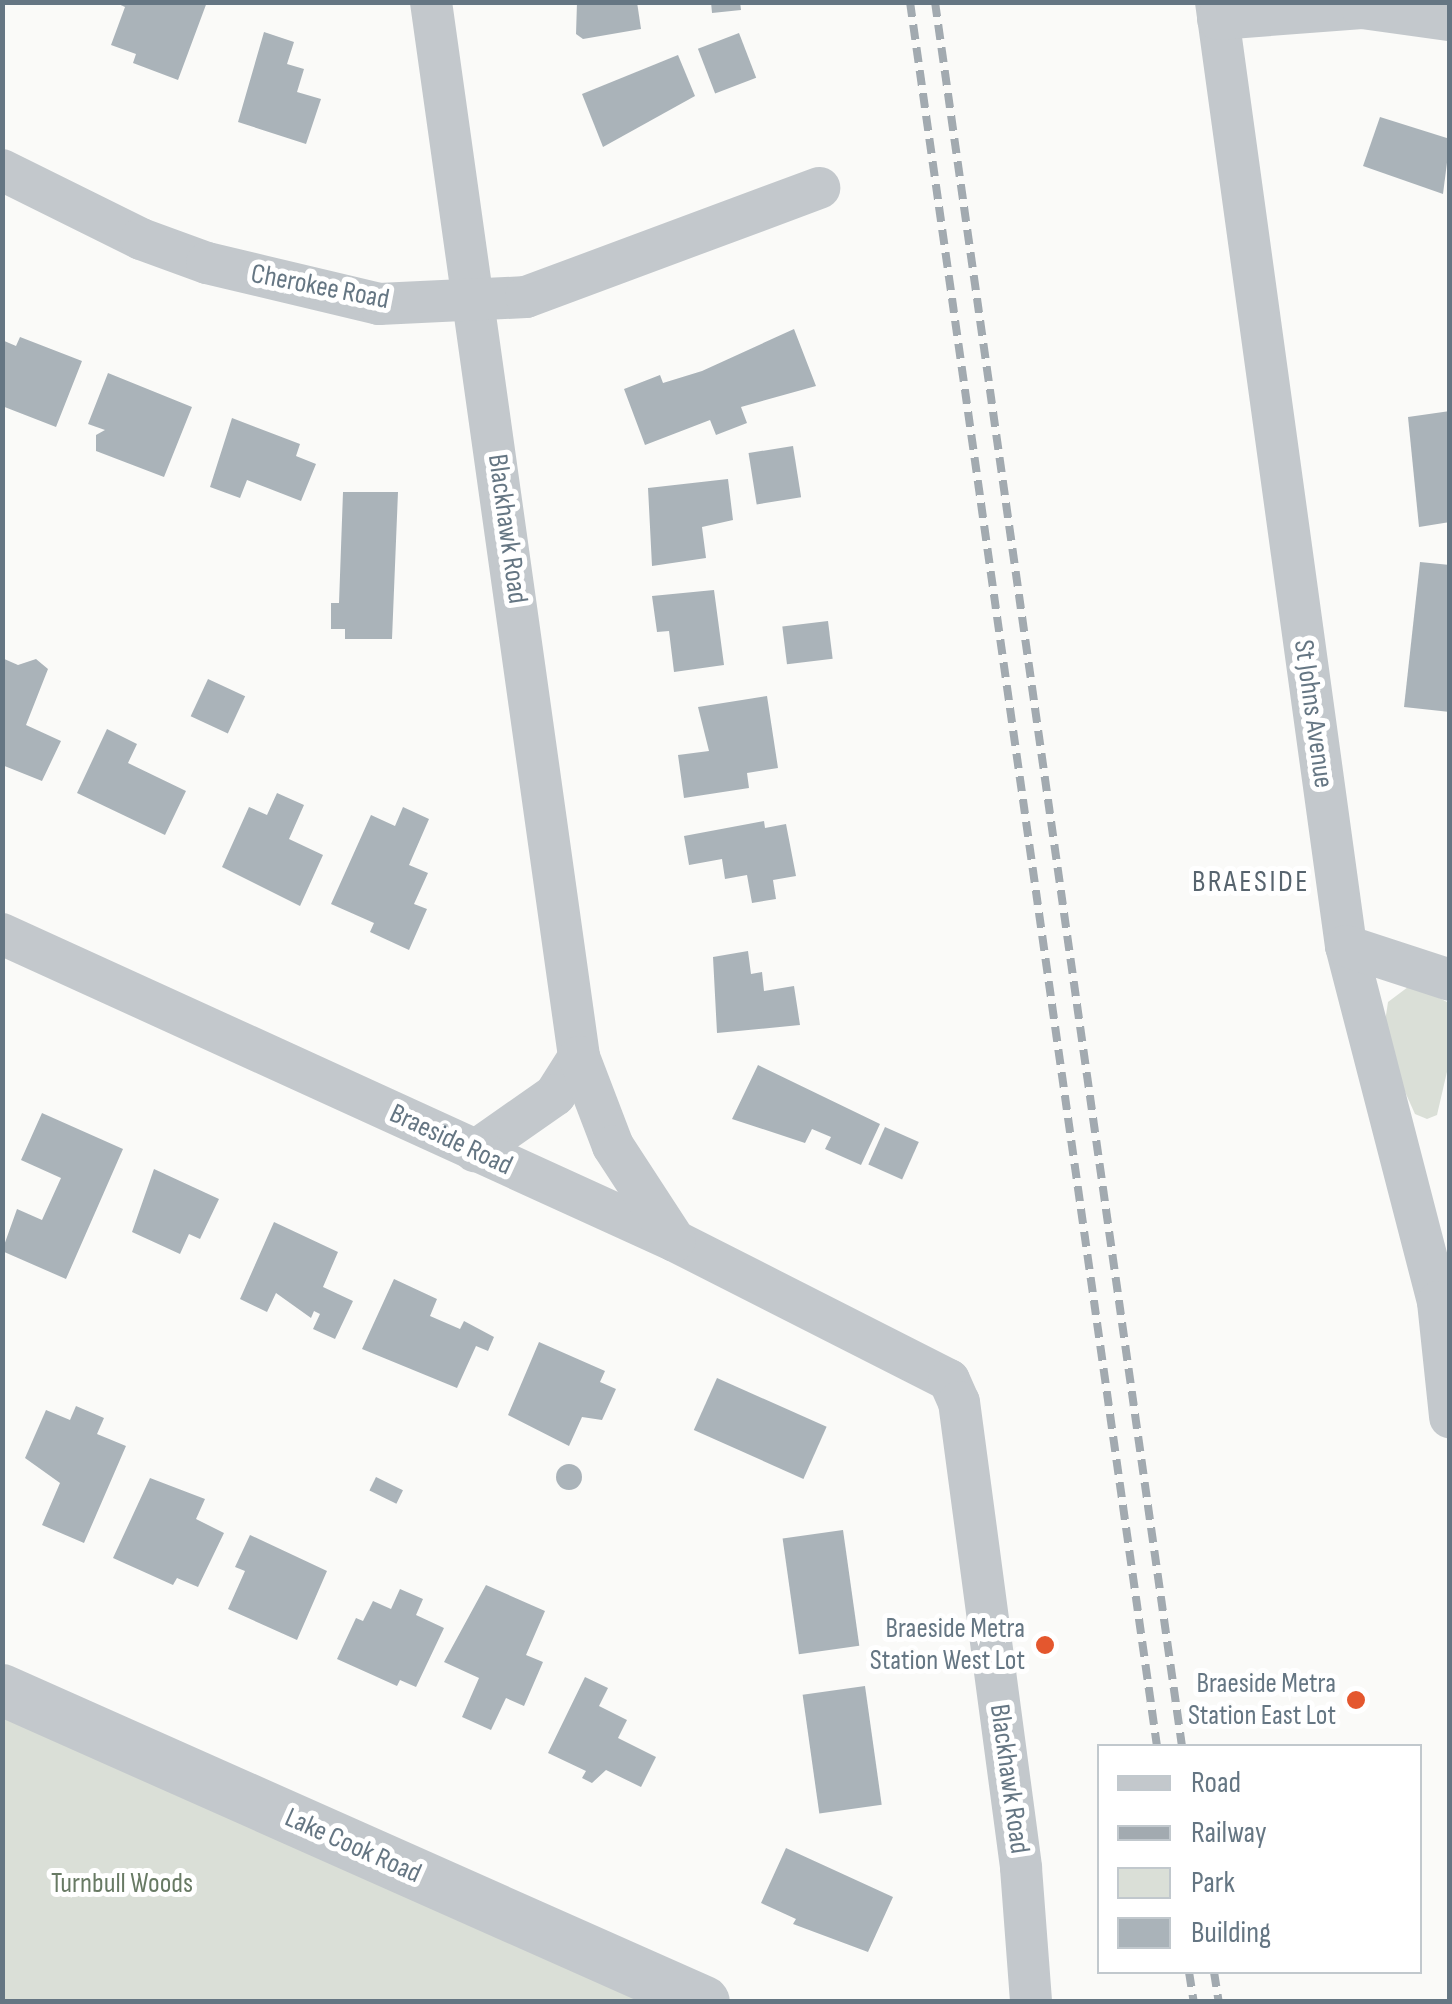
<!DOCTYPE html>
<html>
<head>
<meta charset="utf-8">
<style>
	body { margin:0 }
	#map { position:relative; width:1452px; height:2004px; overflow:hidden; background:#fafaf8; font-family:"Sofia Sans Condensed",sans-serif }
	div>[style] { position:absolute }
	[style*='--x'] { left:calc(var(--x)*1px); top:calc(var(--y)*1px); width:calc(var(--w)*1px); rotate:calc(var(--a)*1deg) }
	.green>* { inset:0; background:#dadfd7 }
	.building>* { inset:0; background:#aab3b9; transform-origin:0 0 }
	.round { border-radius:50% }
	.minor>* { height:42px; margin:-21px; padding:0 21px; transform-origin:21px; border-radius:21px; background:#c3c8cc }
	.tertiary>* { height:52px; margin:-26px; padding:0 26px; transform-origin:26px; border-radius:26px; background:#c3c8cc }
	.rail>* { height:8px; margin-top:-4px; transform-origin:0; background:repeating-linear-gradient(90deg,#a2aab0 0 15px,transparent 0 23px) }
	.dots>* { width:28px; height:28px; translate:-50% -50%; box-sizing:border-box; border:5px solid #fff; border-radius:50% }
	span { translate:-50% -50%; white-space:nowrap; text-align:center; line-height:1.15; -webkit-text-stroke:10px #fff; paint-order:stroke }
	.street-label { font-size:28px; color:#657683 }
	.poi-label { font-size:28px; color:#657683 }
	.right { translate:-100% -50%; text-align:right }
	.park-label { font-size:28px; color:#687a64 }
	.neighbourhood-label { font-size:30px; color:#57646e; letter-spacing:2.5px }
	.frame { position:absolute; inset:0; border:5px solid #657683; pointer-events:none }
	.legend { position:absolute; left:1097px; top:1744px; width:325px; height:230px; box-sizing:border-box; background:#fff; border:2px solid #c1c8cd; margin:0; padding:12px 18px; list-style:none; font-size:30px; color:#657683 }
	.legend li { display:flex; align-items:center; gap:20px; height:50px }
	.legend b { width:50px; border:2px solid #c1c8cd }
</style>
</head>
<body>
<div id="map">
	<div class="green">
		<div style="clip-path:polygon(1412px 984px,1449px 1003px,1449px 1063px,1437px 1115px,1427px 1119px,1415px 1114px,1397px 1074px,1385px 1022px,1388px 1002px)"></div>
		<div style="clip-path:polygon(2px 1706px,672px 2001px,3px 2001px)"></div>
	</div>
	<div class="building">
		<div style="clip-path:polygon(114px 2px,207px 2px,178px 80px,133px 63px,136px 54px,111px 45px,125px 7px)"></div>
		<div style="clip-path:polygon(577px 2px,637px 2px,641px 29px,583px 39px,576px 34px)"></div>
		<div style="clip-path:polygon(711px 2px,740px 2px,741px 10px,712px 13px)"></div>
		<div style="clip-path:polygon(264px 32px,294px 42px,287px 64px,304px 69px,297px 92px,321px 99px,306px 144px,238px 122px)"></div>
		<div style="left:739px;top:33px;width:48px;height:44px;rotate:69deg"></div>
		<div style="clip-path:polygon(678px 55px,695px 96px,603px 147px,582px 94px)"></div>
		<div style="clip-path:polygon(1380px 117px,1450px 139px,1443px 194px,1363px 166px)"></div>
		<div style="clip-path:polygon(794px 329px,816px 386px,741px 407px,747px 423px,716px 435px,710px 420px,645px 445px,624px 389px,660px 375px,663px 383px,702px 371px)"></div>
		<div style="clip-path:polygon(20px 337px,82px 361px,56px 427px,2px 406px,2px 340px,16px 346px)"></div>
		<div style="clip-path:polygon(108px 373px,192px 407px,164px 477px,96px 451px,96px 435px,105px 430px,88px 424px)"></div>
		<div style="clip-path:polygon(1450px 411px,1450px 522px,1419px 527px,1408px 417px)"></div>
		<div style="clip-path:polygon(232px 418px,300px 444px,296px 456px,316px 464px,301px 501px,247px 480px,240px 498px,210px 487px)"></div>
		<div style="left:793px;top:446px;width:52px;height:45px;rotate:81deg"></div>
		<div style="clip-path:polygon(728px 479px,733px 520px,702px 527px,706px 558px,652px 566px,648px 488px)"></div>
		<div style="clip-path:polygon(343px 492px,398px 492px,392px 639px,345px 639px,345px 629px,331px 629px,331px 603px,339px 603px)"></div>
		<div style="clip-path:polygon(1420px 562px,1450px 565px,1450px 712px,1404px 707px)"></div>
		<div style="clip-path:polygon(714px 590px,724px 665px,674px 672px,669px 631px,657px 632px,652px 596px)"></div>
		<div style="left:828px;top:621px;width:38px;height:46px;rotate:83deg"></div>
		<div style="clip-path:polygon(2px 658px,18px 665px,36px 659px,48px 669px,26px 725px,61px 741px,42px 781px,2px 765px)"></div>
		<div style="left:208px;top:679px;width:41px;height:41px;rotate:25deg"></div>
		<div style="clip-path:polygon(767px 696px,778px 768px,747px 773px,749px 788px,684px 798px,678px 755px,709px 751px,698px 707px)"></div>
		<div style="clip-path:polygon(107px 729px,137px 744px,128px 763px,186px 791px,165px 835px,77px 793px)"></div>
		<div style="clip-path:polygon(277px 793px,304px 805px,289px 839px,323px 855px,300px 906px,222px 867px,249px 807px,267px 815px)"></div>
		<div style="clip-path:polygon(403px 807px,429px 819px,409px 865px,428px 873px,414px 904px,427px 909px,409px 950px,370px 932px,374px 923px,331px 904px,371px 815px,395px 826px)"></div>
		<div style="clip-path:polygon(764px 821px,765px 828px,786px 824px,796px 876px,773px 880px,776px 899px,752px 903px,747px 875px,725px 879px,722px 859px,689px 865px,684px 836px)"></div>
		<div style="clip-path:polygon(748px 951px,751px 974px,762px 972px,764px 991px,794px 986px,800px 1025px,717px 1033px,713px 957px)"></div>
		<div style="clip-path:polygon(758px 1065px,880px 1124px,861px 1165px,825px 1149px,831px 1137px,812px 1129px,805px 1143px,732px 1119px)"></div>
		<div style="clip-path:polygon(42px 1113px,123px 1149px,66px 1279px,2px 1251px,17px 1209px,42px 1220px,61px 1178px,21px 1160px)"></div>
		<div style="left:885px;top:1127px;width:37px;height:41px;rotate:24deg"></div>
		<div style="clip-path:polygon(154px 1169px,219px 1199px,200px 1239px,189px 1234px,180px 1254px,132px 1232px)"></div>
		<div style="clip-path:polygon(274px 1222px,338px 1252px,323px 1287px,353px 1301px,335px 1339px,313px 1329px,320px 1314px,314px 1311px,311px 1318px,276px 1293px,267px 1312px,240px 1299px)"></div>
		<div style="clip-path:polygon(394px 1279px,437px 1299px,430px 1316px,460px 1329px,464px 1321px,494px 1337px,488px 1351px,476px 1346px,457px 1388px,362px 1349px)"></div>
		<div style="clip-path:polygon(539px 1342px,605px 1371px,600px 1382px,616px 1389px,602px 1420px,582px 1417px,569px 1446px,508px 1415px)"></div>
		<div style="left:717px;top:1378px;width:120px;height:57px;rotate:24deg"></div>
		<div style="clip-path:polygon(76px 1406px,104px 1418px,97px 1434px,126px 1446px,84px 1543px,42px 1525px,60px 1483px,25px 1458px,46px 1410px,70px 1420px)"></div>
		<div class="round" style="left:556px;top:1464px;width:26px;height:26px"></div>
		<div style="left:376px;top:1477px;width:30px;height:15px;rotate:26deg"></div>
		<div style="clip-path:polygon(150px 1478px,205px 1499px,196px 1519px,224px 1533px,198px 1587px,177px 1578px,173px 1585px,113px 1558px)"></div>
		<div style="left:843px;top:1530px;width:117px;height:61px;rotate:82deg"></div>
		<div style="clip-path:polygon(250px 1535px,327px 1571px,297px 1640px,228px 1609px,245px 1571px,235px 1567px)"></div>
		<div style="clip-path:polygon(486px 1585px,545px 1611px,526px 1655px,543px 1662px,524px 1706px,506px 1698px,491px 1730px,462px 1717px,479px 1678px,444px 1662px)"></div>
		<div style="clip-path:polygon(400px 1589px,423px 1599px,416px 1615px,444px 1628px,416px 1687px,400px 1680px,397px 1686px,337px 1659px,356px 1618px,363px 1621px,373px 1601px,391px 1609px)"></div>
		<div style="clip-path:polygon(585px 1677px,608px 1688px,599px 1706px,627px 1720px,618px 1738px,656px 1757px,641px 1787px,606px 1770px,592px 1783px,582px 1778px,586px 1771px,548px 1753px)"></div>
		<div style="left:865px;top:1686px;width:120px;height:63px;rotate:82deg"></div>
		<div style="clip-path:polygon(786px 1848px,893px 1897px,868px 1952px,793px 1924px,796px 1919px,761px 1903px)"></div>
	</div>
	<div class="minor">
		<div style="--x:431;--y:2;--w:1065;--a:82.01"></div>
		<div style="--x:579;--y:1057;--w:45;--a:122.3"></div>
		<div style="--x:555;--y:1095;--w:98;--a:145"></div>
		<div style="--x:1216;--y:2;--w:953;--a:82.16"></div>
		<div style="--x:1346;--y:946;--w:368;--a:75.5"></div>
		<div style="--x:1438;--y:1302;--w:116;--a:84"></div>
		<div style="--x:1218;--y:19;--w:144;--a:-4.4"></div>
		<div style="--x:1362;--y:8;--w:89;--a:7.8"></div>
		<div style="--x:2;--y:170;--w:155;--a:26.4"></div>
		<div style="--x:141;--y:239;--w:70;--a:20"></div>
		<div style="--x:207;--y:263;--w:177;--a:13.4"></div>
		<div style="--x:379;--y:304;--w:147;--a:-2.7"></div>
		<div style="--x:526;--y:297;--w:313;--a:-20.4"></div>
		<div style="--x:2;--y:934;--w:740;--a:24.52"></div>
		<div style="--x:675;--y:1241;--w:307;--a:26.9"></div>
		<div style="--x:949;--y:1380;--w:24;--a:66"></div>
		<div style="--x:959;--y:1402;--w:470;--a:82.4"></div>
		<div style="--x:1021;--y:1868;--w:134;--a:85.7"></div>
		<div style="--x:1346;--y:946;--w:109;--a:18.1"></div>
		<div style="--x:579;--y:1057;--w:95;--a:69.1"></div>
		<div style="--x:613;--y:1146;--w:113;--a:56.9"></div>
	</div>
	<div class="tertiary">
		<div style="--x:2;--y:1690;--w:768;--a:23.96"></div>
	</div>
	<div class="rail">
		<div style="--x:910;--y:2;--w:1761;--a:81.94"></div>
		<div style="--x:935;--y:2;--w:1761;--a:81.94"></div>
		<div style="--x:1189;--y:1972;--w:30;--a:81"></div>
		<div style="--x:1214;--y:1972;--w:30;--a:81"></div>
	</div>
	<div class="dots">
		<div style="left:1045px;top:1645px;background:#e4572e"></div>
		<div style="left:1356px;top:1700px;background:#e4572e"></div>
	</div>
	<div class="street-label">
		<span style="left:320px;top:287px;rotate:11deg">Cherokee Road</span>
		<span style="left:507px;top:529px;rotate:82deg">Blackhawk Road</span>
		<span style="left:1313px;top:714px;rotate:82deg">St Johns Avenue</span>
		<span style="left:451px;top:1140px;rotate:25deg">Braeside Road</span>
		<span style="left:1009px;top:1779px;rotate:82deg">Blackhawk Road</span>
		<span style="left:353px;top:1846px;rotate:24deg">Lake Cook Road</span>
	</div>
	<div class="poi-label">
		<span class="right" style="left:1025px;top:1645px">Braeside Metra<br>Station West Lot</span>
		<span class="right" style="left:1336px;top:1700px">Braeside Metra<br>Station East Lot</span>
	</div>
	<div class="park-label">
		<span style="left:122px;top:1884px">Turnbull Woods</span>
	</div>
	<div class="neighbourhood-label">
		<span style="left:1251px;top:882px">BRAESIDE</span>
	</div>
	<div class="frame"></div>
	<ul class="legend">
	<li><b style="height:12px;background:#c3c8cc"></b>Road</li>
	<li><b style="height:12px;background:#a2aab0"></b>Railway</li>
	<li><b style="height:28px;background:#dadfd7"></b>Park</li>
	<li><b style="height:28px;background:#aab3b9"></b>Building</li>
	</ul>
</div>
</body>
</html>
